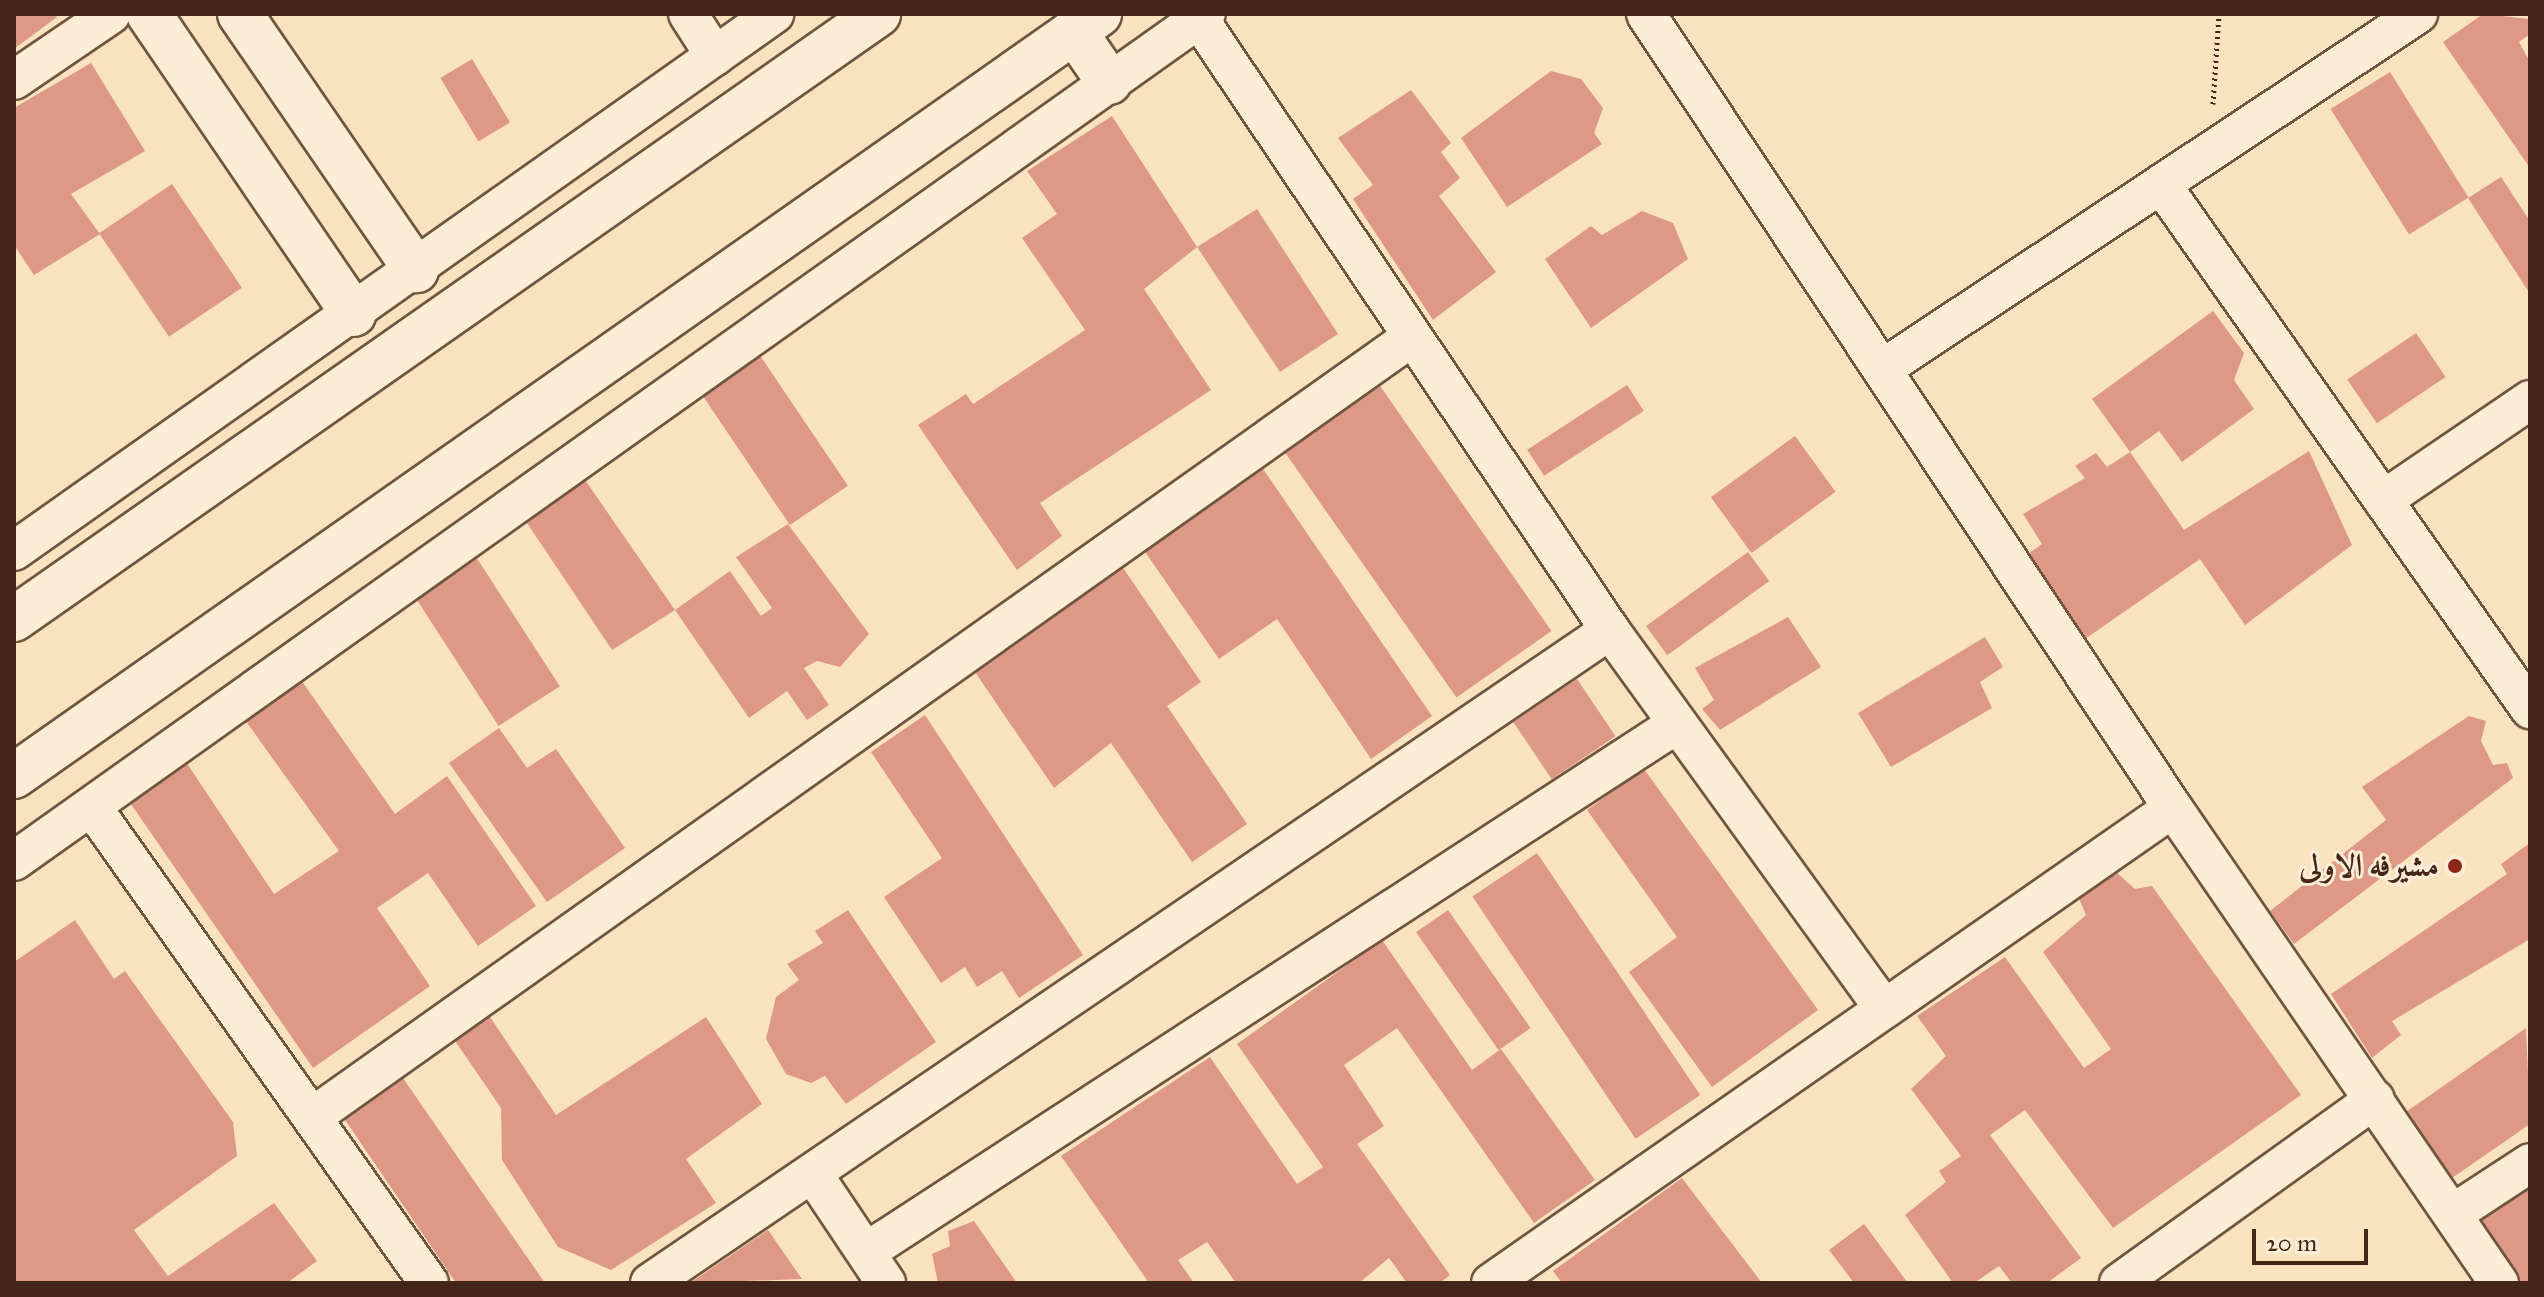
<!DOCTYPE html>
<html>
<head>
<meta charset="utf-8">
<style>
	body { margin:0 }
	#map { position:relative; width:2544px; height:1297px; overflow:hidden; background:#f9e3bf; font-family:"IM FELL Great Primer",Amiri,serif }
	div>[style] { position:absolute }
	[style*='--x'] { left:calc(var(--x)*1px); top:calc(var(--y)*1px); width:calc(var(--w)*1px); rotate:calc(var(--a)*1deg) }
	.building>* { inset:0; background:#dd9886; transform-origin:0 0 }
	.path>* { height:5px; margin-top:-2.5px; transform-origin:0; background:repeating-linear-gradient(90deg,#432617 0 2px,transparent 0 6px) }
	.roads { filter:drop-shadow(2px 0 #705541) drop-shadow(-2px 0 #705541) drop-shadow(0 2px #705541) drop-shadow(0 -2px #705541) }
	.minor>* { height:38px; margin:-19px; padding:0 19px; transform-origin:19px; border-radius:19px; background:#fbedd5 }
	.tertiary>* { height:44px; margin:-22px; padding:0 22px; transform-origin:22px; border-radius:22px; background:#fbedd5 }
	.secondary>* { height:44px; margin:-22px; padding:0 22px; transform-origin:22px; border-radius:22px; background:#fbedd5 }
	.dots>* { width:22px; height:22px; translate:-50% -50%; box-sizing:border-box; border:4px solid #fbedd5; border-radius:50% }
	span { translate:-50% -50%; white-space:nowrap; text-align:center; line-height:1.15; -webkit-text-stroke:6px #fbedd5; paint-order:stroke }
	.poi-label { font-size:32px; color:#432617; font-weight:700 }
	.right { translate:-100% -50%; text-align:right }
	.frame { position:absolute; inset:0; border:16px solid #432617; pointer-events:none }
	.scale { position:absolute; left:2252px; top:1229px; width:116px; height:36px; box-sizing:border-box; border:4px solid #432617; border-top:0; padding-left:10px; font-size:24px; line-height:28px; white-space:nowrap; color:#432617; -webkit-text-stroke:6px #fbedd5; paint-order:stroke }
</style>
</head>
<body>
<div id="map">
	<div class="building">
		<div style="clip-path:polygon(14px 14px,55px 14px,57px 17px,14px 49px)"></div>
		<div style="clip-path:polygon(2483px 14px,2530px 19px,2530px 34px,2519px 42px,2530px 62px,2530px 168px,2443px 42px)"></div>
		<div style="left:472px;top:59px;width:74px;height:37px;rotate:59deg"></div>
		<div style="clip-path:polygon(91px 63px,145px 151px,71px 194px,100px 234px,34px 275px,14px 245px,14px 108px)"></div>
		<div style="clip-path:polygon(1551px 71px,1581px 79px,1603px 108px,1594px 133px,1602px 144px,1507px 207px,1461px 138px)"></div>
		<div style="left:2390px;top:72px;width:148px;height:70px;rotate:58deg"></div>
		<div style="clip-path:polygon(1411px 90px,1451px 143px,1441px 152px,1460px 178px,1439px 196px,1496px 272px,1433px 320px,1353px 199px,1373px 185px,1338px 138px)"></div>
		<div style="clip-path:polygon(1112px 116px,1197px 247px,1257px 209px,1338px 334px,1280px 372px,1197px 247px,1144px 289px,1211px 390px,1040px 503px,1062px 536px,1017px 570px,918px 425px,966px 394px,973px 404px,1085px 330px,1022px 238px,1057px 214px,1027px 171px)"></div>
		<div style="clip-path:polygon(2501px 177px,2530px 221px,2530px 294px,2468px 198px)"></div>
		<div style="left:172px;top:184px;width:125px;height:88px;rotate:56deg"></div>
		<div style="clip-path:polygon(1642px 211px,1673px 223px,1688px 259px,1591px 328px,1545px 259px,1591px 226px,1602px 235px)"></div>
		<div style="clip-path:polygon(2213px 311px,2244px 353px,2234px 380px,2254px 409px,2182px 462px,2159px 431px,2130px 452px,2092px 399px)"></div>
		<div style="left:2416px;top:333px;width:53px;height:83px;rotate:56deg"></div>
		<div style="left:759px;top:354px;width:159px;height:70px;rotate:56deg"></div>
		<div style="left:1627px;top:385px;width:31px;height:119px;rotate:57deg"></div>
		<div style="left:1380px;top:386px;width:299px;height:116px;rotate:55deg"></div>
		<div style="left:1795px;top:436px;width:69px;height:104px;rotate:54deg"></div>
		<div style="clip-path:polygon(2309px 451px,2352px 545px,2245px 625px,2200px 559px,2085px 639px,2026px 555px,2042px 544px,2023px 514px,2085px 478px,2075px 466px,2096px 453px,2107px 467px,2130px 452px,2184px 530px)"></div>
		<div style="clip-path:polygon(1259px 463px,1432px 716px,1371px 759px,1277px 619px,1219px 659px,1141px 546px)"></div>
		<div style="clip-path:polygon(583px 477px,675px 610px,730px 571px,761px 616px,772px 608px,736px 557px,788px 524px,869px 634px,840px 667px,817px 661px,804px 668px,829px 705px,807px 720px,787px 691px,749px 718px,675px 610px,612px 650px,523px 517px)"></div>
		<div style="left:1748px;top:552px;width:36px;height:126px;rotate:54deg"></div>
		<div style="left:476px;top:557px;width:154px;height:73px;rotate:57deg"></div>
		<div style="clip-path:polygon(1119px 562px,1201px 682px,1167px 706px,1247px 824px,1192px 862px,1111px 743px,1054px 788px,975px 672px)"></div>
		<div style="clip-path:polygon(1788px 617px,1821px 667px,1720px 730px,1702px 709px,1714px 700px,1695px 668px)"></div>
		<div style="clip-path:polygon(1985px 637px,2003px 667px,1980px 682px,1992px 708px,1891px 767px,1858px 713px)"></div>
		<div style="left:1577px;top:679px;width:69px;height:77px;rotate:56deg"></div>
		<div style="clip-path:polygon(301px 680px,395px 814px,447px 776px,536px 906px,478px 946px,428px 873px,377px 908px,430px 986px,313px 1068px,124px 794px,182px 756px,274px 894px,339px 851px,245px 720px)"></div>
		<div style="clip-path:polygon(925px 715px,1083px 955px,1019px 998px,1002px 971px,977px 987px,965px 967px,941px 983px,884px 897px,942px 858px,871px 752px)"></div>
		<div style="clip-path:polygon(2469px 716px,2486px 721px,2481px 741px,2493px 765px,2507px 763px,2513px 778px,2294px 944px,2270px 911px,2386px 820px,2362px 787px)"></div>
		<div style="clip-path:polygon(499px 728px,527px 768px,556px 749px,625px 848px,547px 902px,449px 763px)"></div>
		<div style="clip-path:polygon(1644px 769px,1818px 1010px,1712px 1087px,1629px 972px,1677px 937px,1587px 810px)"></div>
		<div style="clip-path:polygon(2530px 843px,2530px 939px,2392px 1021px,2401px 1035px,2372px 1058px,2331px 994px,2507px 874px,2501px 864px)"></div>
		<div style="left:1537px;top:853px;width:292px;height:78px;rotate:56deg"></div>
		<div style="clip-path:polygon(2116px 872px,2135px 889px,2152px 886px,2301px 1095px,2113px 1228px,2025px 1110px,1990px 1135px,2081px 1258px,2047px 1283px,2012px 1283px,1999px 1266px,1974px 1283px,1953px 1283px,1905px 1215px,1946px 1182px,1939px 1171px,1961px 1156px,1911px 1089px,1946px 1056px,1917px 1016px,2005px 957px,2084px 1068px,2111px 1049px,2043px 952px,2086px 915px,2077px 894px)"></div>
		<div style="clip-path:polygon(848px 910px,936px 1042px,846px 1104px,825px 1076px,811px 1083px,786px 1074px,766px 1039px,776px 997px,799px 980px,787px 964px,823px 943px,815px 931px)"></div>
		<div style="left:1448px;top:910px;width:144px;height:39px;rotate:55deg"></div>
		<div style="clip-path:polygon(75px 920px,114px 979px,125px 971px,233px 1122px,237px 1156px,134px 1230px,168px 1276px,274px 1203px,317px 1261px,287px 1283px,14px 1283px,14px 962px)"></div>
		<div style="clip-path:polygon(1382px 940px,1472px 1070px,1501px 1049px,1595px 1180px,1534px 1223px,1397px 1028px,1344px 1065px,1384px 1126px,1357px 1144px,1450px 1275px,1440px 1283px,1407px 1283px,1389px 1258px,1359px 1283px,1236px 1283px,1207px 1242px,1178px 1260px,1194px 1283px,1149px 1283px,1061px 1156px,1210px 1057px,1297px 1184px,1323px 1167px,1237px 1044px)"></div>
		<div style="clip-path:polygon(484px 1008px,556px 1115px,706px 1017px,762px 1104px,686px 1159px,716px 1203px,611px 1270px,558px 1247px,502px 1160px,501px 1108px,449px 1032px)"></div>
		<div style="clip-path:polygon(2526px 1028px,2530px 1124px,2452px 1178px,2406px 1112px)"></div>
		<div style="clip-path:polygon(398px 1071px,545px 1283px,456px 1283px,339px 1111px)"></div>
		<div style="clip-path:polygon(1682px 1178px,1762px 1283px,1562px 1283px,1553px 1271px)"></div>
		<div style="clip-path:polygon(2530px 1186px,2530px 1283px,2513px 1283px,2475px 1225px)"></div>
		<div style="clip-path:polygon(974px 1221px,1017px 1283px,938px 1283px,932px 1254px,950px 1246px,948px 1231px)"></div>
		<div style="clip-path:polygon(1864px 1224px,1908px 1283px,1854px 1283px,1829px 1250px)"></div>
		<div style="clip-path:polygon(768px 1230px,802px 1279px,690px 1283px)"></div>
	</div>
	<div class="path">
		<div style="--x:2213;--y:104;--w:90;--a:-86.2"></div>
	</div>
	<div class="roads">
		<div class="minor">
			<div style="--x:688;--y:14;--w:50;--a:57.3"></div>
			<div style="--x:1646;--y:14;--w:953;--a:56.43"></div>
			<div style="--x:2173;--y:808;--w:576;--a:55.54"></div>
			<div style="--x:1199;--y:19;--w:736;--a:56.07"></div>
			<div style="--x:1610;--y:630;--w:464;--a:54.1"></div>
			<div style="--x:14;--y:80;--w:117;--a:-34.2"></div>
			<div style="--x:2161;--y:184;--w:642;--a:54.9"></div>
			<div style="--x:1882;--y:369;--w:643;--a:-33.52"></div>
			<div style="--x:2383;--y:500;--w:178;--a:-34.2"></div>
			<div style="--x:14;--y:551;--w:931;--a:-35.24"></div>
			<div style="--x:92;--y:807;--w:583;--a:54.7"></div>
			<div style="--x:14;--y:861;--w:1462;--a:-35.4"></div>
			<div style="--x:312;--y:1117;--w:1348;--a:-35.34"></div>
			<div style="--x:815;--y:1177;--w:128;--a:56.2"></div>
			<div style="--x:2454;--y:1213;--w:91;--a:-33.3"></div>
			<div style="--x:866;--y:1252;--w:968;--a:-33.07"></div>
			<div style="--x:650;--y:1283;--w:1161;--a:-34.22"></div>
			<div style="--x:1491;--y:1283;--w:831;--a:-34.86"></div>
			<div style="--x:2119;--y:1283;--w:315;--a:-35.7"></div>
		</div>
		<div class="tertiary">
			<div style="--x:149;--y:14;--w:363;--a:55.7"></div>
			<div style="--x:240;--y:14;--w:311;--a:55.5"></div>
		</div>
		<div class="secondary">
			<div style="--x:1074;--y:31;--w:62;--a:55.5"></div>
			<div style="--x:14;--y:619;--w:1055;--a:-35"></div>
			<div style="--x:14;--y:776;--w:1326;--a:-35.08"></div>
		</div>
	</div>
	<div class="dots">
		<div style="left:2455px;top:866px;background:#8f2418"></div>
	</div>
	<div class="poi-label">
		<span class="right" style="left:2439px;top:866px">مشيرفه الاولى</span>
	</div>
	<div class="frame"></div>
	<div class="scale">20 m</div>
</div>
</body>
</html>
